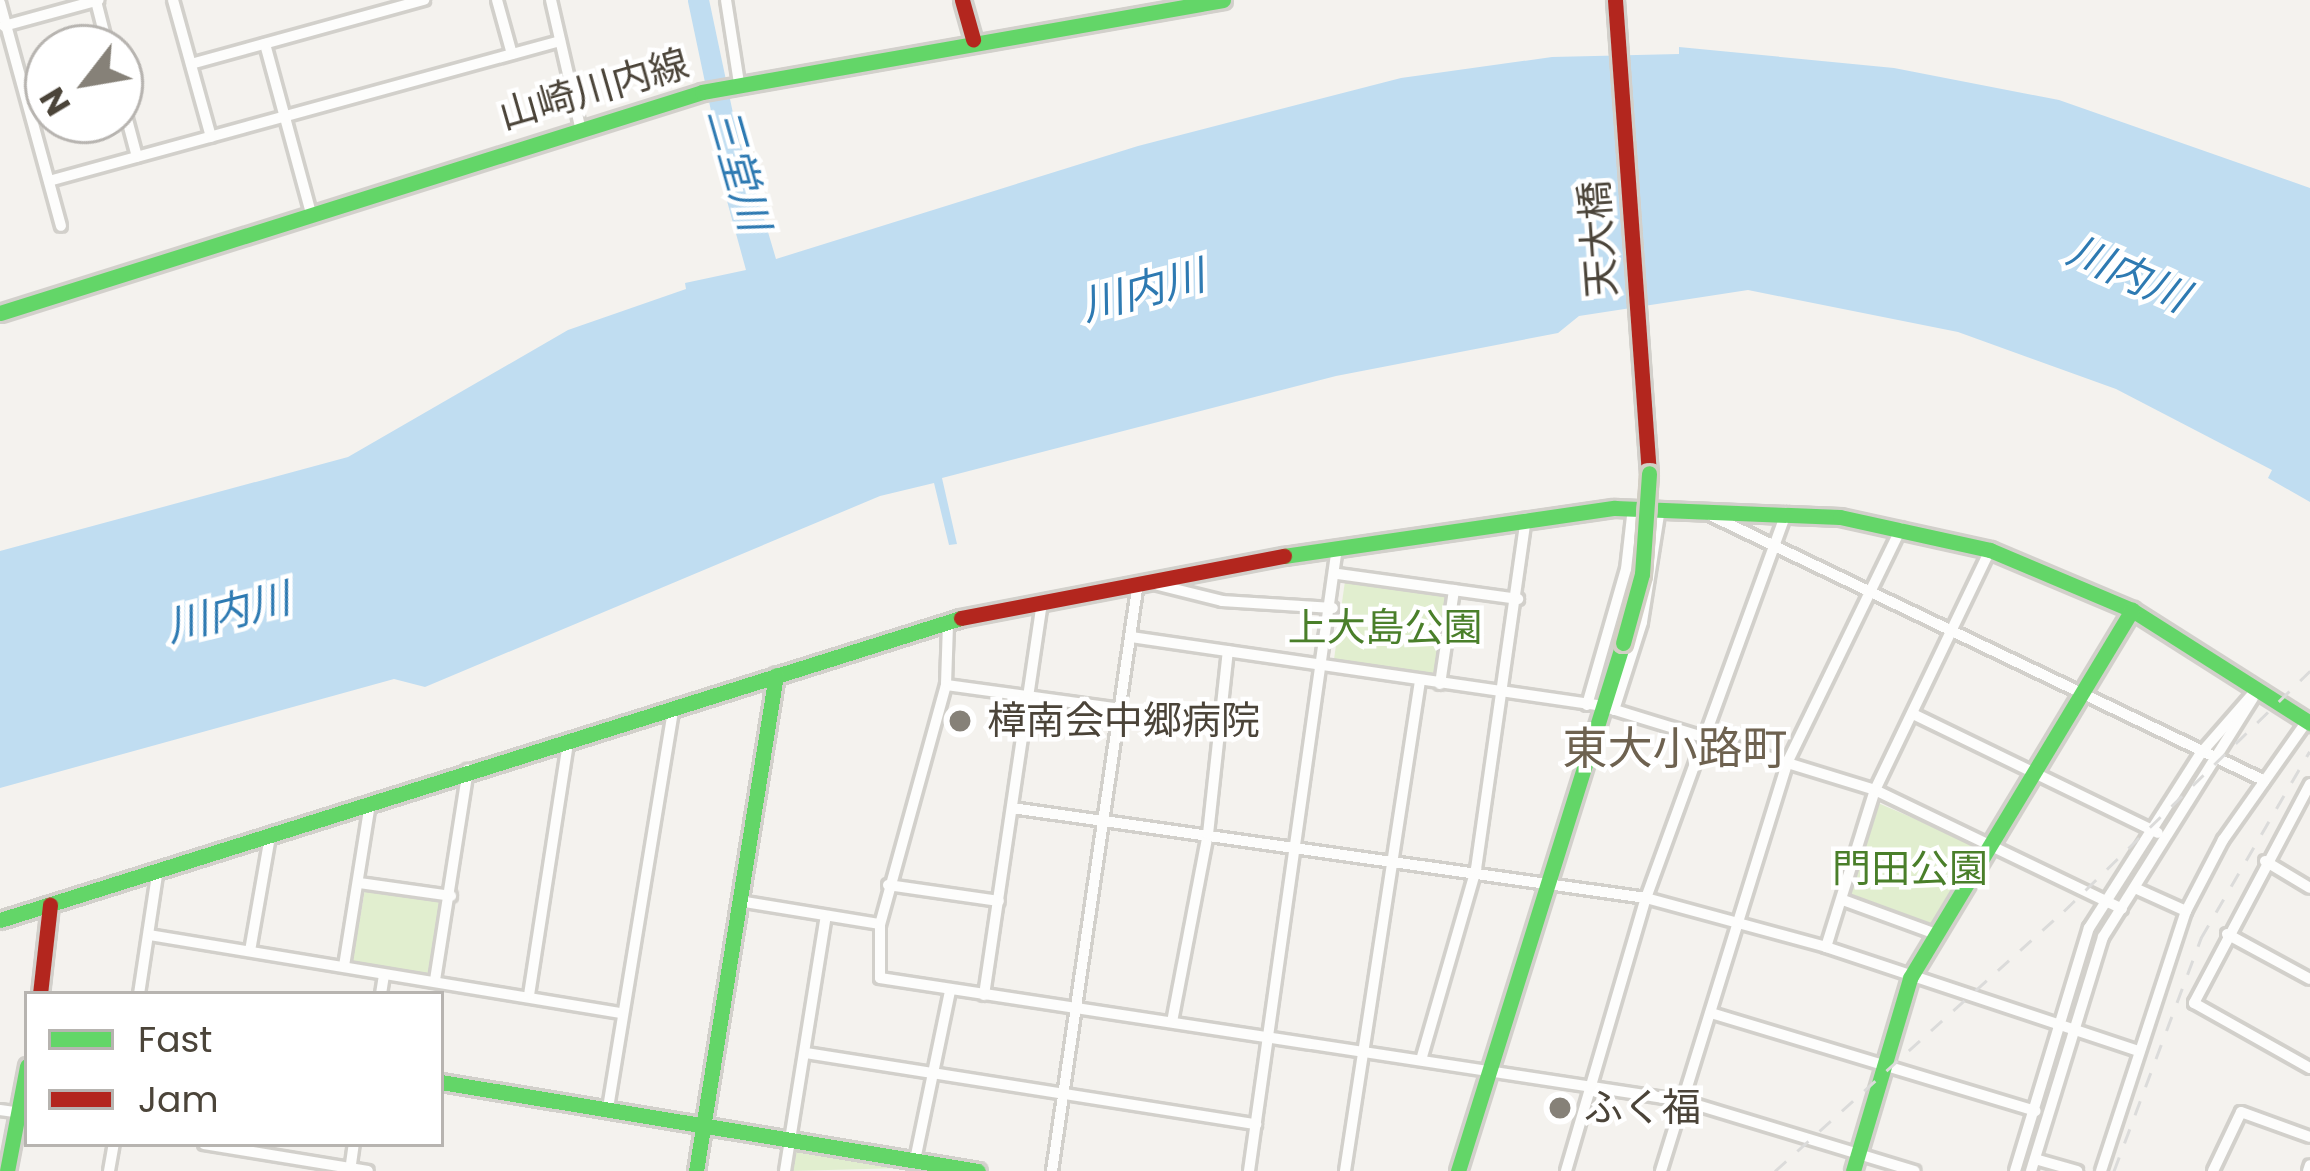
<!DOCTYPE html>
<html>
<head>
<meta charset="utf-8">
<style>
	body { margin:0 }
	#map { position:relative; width:2310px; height:1171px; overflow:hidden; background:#f4f2ee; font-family:Poppins,"Noto Sans JP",sans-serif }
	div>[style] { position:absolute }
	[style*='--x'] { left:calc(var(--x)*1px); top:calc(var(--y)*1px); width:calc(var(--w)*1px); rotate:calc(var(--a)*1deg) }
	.green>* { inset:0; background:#e1eecf; transform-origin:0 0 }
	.water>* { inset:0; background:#c0ddf1 }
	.river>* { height:21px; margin:-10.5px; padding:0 10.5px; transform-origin:10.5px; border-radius:10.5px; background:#c0ddf1 }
	.roads { filter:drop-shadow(3px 0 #d2d0cb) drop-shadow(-3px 0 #d2d0cb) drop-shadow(0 3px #d2d0cb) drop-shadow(0 -3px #d2d0cb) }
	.street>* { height:10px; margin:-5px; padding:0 5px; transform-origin:5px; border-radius:5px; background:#fdfdfc }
	.fast>* { height:15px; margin:-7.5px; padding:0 7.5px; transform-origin:7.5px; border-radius:7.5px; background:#63d668 }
	.jam>* { height:15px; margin:-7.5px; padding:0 7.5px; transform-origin:7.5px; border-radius:7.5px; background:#b3261e }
	.rail>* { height:3px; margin-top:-1.5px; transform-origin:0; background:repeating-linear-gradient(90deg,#dbdbda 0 15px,transparent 0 30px) }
	.bridges { filter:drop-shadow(3px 0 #d3cfc5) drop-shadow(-3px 0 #d3cfc5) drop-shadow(0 3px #d3cfc5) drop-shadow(0 -3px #d3cfc5) }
	.fast-bridge>* { height:15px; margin:-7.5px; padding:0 7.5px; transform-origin:7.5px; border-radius:7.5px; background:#63d668 }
	.dots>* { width:33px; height:33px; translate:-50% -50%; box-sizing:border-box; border:6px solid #fff; border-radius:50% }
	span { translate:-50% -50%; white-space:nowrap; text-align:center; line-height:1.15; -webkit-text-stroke:9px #fff; paint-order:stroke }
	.street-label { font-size:39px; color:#4b4439 }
	.park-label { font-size:39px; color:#4a7f2a }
	.poi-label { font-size:39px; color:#4b4439 }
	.left { translate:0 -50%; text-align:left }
	.water-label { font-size:42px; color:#2e7ab2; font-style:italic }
	.quarter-label { font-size:45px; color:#6e6250 }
	.legend { position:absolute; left:24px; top:991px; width:420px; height:156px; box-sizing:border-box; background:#fff; border:3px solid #b7b4b0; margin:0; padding:15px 21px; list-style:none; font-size:36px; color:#4b4439 }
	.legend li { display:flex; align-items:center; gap:24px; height:60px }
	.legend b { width:60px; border:3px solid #b7b4b0 }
	.north { position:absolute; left:24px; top:24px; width:120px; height:120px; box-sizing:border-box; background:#fff; border:3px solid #b7b4b0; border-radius:50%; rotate:239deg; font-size:33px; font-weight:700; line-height:48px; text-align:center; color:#4b4439 }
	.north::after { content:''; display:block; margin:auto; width:42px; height:54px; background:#868178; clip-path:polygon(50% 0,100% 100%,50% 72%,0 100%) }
</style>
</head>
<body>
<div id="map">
	<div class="green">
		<div style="left:1345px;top:581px;width:104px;height:81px;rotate:8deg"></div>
		<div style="clip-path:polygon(1878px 803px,1981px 847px,1933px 927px,1849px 898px)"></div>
		<div style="left:365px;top:889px;width:80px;height:74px;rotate:10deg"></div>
		<div style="clip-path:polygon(794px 1150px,904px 1168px,790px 1171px)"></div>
	</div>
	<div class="water">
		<div style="clip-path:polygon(1679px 47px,1894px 68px,2059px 100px,2310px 188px,2310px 502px,2268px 478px,2272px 470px,2116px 389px,1958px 332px,1748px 290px,1579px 316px,1558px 333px,1336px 376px,942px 478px,957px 544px,949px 545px,934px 483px,880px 496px,425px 687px,394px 679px,0 788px,0 551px,348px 457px,568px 330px,686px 289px,685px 283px,746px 270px,713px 150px,742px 144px,776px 259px,1138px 146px,1401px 78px,1552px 57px,1679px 54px)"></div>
	</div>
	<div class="river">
		<div style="--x:698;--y:0;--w:175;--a:78.1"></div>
	</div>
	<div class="roads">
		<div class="street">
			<div style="--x:173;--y:0;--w:142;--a:74.5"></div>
			<div style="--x:497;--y:0;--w:56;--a:74.5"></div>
			<div style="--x:551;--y:0;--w:130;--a:77.1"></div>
			<div style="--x:726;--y:0;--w:84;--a:81.1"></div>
			<div style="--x:96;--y:1;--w:49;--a:75.7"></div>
			<div style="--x:0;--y:3;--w:231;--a:74.7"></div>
			<div style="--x:4;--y:26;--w:98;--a:-15.3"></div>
			<div style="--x:265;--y:44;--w:172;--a:74.8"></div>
			<div style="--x:191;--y:64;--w:242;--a:-15.4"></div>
			<div style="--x:120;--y:93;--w:66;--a:75.1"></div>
			<div style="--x:49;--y:181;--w:530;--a:-15.32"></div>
			<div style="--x:1710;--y:515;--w:615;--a:25.61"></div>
			<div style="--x:1338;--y:574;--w:182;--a:7.9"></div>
			<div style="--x:1158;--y:585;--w:66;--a:14"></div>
			<div style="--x:1222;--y:601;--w:111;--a:3.6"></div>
			<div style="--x:948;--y:624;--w:61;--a:91.9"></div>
			<div style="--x:946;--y:685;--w:248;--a:105.4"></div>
			<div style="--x:880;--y:924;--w:54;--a:90"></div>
			<div style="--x:880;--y:978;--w:813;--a:8.7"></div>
			<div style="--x:1684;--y:1101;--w:241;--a:16.9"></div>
			<div style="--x:1131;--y:637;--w:476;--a:8.3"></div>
			<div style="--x:1602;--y:706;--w:286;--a:17.1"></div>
			<div style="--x:1875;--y:790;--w:274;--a:25.7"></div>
			<div style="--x:1440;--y:684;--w:95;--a:-81.5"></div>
			<div style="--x:946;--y:685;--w:177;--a:7.8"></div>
			<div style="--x:1587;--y:705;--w:141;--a:-74"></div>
			<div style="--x:1626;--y:569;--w:61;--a:-83.5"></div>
			<div style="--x:1614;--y:710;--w:92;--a:-72.3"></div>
			<div style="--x:1642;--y:622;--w:115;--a:-81"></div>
			<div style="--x:1913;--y:714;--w:272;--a:25.9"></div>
			<div style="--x:2310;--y:784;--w:248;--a:117.9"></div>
			<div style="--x:2194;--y:1003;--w:133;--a:29.3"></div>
			<div style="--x:1012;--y:808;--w:640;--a:8.08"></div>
			<div style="--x:1646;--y:898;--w:187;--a:15.2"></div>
			<div style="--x:1826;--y:947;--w:330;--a:18.4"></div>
			<div style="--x:2265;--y:861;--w:52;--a:31"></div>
			<div style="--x:359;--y:883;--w:93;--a:8"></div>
			<div style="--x:888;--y:885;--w:112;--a:8.2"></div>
			<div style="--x:2135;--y:888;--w:56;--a:24.3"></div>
			<div style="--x:1843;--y:900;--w:99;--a:20.1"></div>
			<div style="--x:739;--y:901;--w:143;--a:9.3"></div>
			<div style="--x:2227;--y:934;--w:94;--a:28.5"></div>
			<div style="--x:149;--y:935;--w:478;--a:9.4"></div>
			<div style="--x:1826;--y:947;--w:164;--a:-72.7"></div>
			<div style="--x:1875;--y:790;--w:266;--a:-64.4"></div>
			<div style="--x:250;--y:951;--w:117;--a:-80.1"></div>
			<div style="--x:344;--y:966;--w:165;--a:-80.9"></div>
			<div style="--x:435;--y:980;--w:213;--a:-81.1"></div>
			<div style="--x:139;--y:994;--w:127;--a:-81.4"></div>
			<div style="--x:381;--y:994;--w:19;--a:-81"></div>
			<div style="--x:529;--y:995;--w:255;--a:-81.2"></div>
			<div style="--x:984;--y:995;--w:395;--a:-81.6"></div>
			<div style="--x:1711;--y:1013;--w:339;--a:16.8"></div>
			<div style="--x:1172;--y:1022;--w:191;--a:-79.2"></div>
			<div style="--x:1208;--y:834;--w:184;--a:-83.8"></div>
			<div style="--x:806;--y:1053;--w:456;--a:9"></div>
			<div style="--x:1421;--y:1060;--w:199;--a:-73.9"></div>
			<div style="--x:1476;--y:869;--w:354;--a:-81.9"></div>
			<div style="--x:608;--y:1108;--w:406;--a:-80.7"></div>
			<div style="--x:0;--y:1110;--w:27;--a:8"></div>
			<div style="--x:204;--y:1144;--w:166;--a:9.3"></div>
			<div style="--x:2035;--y:1159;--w:44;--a:15.9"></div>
			<div style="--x:915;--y:1160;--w:173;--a:-78.3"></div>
			<div style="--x:109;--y:1171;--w:27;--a:-80"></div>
			<div style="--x:350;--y:1171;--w:27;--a:-82"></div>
			<div style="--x:785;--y:1171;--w:258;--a:-80.9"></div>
			<div style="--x:1052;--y:1171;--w:588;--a:-81.69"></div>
			<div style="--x:1249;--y:1171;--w:630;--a:-81.97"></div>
			<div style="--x:1345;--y:1171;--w:496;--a:-81.3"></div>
			<div style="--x:1566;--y:1171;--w:284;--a:-73.7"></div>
			<div style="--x:1646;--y:898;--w:410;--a:-70"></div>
			<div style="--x:1661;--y:1171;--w:427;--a:-72.8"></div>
			<div style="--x:1787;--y:763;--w:261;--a:-64.1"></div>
			<div style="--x:2015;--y:1171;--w:254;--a:-73.1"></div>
			<div style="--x:2089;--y:928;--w:208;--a:-57.4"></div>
			<div style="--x:2201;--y:753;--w:85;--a:-48.8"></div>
			<div style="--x:2031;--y:1171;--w:245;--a:-72.9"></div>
			<div style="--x:2103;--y:937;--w:282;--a:-57.9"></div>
			<div style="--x:2101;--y:1171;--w:274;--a:-71.9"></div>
			<div style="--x:2186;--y:911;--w:80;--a:-62.5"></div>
			<div style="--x:2223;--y:840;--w:146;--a:-54.8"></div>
			<div style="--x:2213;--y:1171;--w:65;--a:-64.6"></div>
			<div style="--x:2241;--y:1112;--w:73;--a:19.9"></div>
			<div style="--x:2308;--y:1171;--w:6;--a:-72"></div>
		</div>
		<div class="fast">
			<div style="--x:0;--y:313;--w:736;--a:-17.47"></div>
			<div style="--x:702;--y:92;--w:529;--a:-10.01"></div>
			<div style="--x:1284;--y:556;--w:334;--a:-8.3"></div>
			<div style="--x:1615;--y:508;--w:225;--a:2.3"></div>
			<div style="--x:1840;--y:517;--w:154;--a:12.4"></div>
			<div style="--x:1990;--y:550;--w:154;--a:22.9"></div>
			<div style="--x:2132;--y:610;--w:211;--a:32.4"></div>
			<div style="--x:0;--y:920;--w:1007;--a:-17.45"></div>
			<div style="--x:441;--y:1082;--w:544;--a:9.41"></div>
			<div style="--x:7;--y:1171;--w:107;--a:-79.2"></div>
			<div style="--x:696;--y:1171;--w:502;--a:-80.84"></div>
			<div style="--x:1458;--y:1171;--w:553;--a:-72.65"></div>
			<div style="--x:1853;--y:1171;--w:201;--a:-73.5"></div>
			<div style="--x:1910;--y:978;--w:430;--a:-58.9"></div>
		</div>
		<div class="jam">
			<div style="--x:962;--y:0;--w:41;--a:74.2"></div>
			<div style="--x:1615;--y:0;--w:474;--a:85.9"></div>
			<div style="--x:961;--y:618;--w:329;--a:-10.9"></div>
			<div style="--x:40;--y:994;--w:90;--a:-83.6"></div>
		</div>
	</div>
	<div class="rail">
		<div style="--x:1775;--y:1171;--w:389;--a:-42"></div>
		<div style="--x:2064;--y:911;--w:344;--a:-44.3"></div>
		<div style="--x:2114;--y:1171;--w:249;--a:-69.5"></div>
		<div style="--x:2201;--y:938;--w:216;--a:-59.8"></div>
	</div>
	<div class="bridges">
		<div class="fast-bridge">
			<div style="--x:1623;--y:643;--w:72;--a:-74.6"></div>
			<div style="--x:1642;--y:574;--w:101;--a:-86"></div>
		</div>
	</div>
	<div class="dots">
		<div style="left:960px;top:721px;background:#868178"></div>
		<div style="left:1560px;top:1108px;background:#868178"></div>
	</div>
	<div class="street-label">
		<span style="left:594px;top:90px;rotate:-16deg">山崎川内線</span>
		<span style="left:1599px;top:239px;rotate:-94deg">天大橋</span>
	</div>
	<div class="park-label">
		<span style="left:1385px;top:628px">上大島公園</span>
		<span style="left:1910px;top:869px">門田公園</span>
	</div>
	<div class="poi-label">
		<span class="left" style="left:987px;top:721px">樟南会中郷病院</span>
		<span class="left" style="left:1584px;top:1108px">ふく福</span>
	</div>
	<div class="water-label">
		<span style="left:738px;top:169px;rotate:74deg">三堂川</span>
		<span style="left:2128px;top:274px;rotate:24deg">川内川</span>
		<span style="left:1143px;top:291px;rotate:-15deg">川内川</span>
		<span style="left:228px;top:613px;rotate:-14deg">川内川</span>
	</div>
	<div class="quarter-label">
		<span style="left:1675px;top:749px">東大小路町</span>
	</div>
	<ul class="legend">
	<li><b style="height:15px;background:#63d668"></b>Fast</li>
	<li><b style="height:15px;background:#b3261e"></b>Jam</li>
	</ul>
	<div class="north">N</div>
</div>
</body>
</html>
